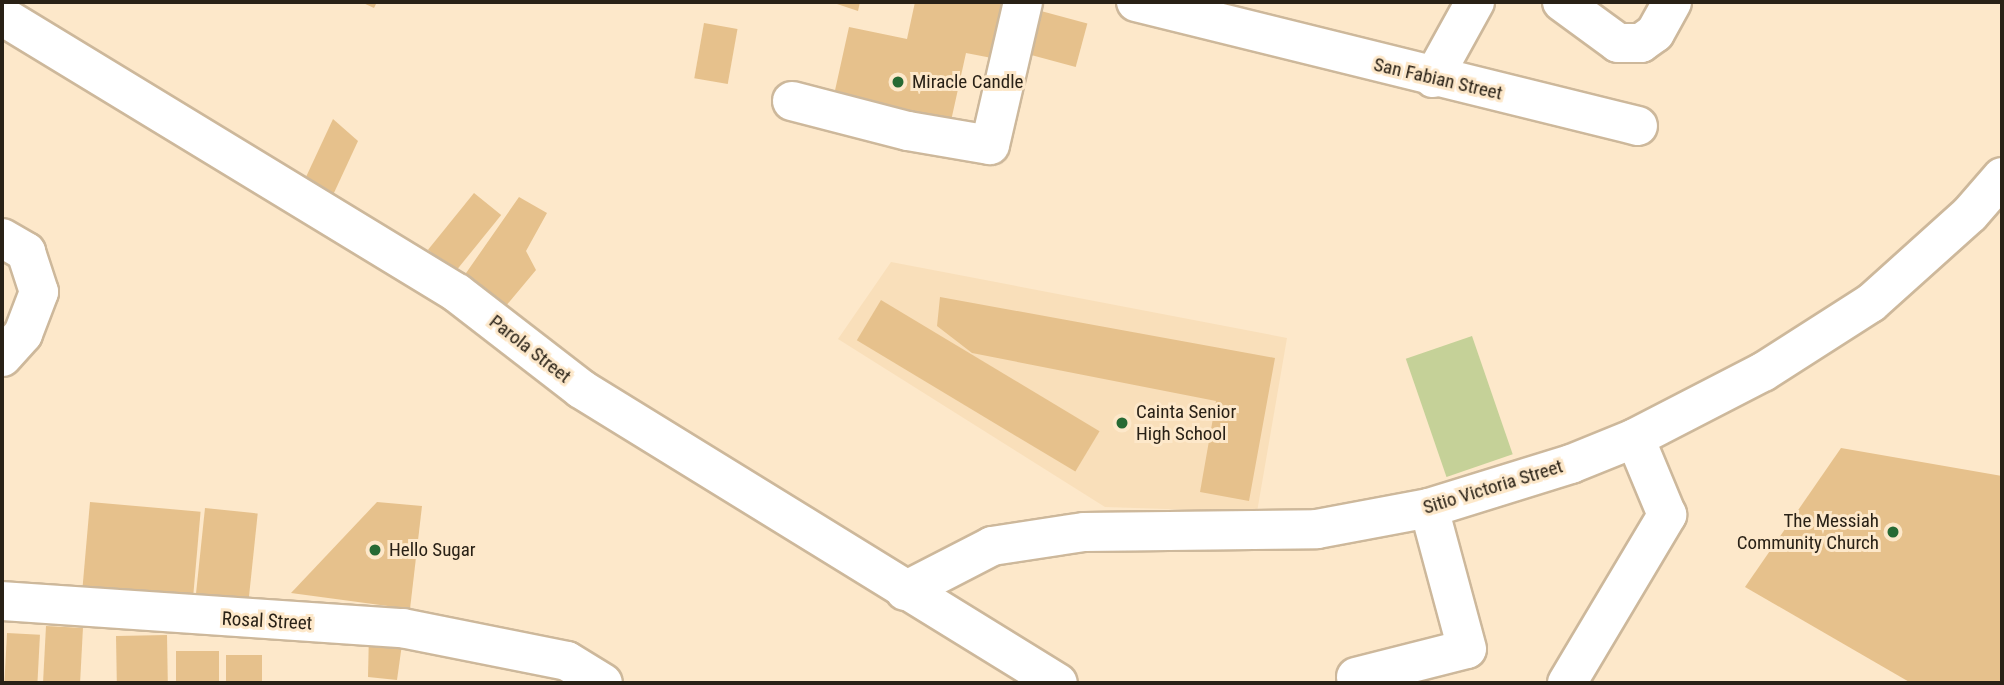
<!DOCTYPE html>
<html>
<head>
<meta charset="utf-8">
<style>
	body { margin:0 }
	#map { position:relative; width:2004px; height:685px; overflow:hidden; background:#fde8ca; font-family:"Roboto Condensed",sans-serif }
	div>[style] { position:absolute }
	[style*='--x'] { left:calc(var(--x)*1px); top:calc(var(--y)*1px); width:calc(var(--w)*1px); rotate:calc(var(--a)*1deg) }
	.built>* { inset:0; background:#f9dfba }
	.green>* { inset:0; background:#c5d198; transform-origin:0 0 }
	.building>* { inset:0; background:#e6c18c; transform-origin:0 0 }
	.roads { filter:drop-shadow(2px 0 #cdb89b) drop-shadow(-2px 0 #cdb89b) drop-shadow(0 2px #cdb89b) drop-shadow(0 -2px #cdb89b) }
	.minor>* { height:38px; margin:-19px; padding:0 19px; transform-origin:19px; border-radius:19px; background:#fff }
	.dots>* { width:19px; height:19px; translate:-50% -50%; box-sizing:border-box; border:4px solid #fde8ca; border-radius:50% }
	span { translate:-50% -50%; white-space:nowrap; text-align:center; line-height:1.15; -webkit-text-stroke:6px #fde8ca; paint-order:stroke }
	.street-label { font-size:19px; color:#292116 }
	.poi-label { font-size:19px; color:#292116 }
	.left { translate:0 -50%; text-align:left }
	.right { translate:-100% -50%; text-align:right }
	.frame { position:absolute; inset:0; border:4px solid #292116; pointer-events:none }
</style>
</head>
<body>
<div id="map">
	<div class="built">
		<div style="clip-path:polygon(891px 262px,1287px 338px,1257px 512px,1105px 507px,838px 339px)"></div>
	</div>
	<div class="green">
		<div style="left:1472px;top:336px;width:125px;height:70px;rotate:71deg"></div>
	</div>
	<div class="building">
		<div style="clip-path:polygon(361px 2px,377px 2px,374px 8px)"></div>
		<div style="clip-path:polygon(831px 2px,860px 2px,858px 11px)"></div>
		<div style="clip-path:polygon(915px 2px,1010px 2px,997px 59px,966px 53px,949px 130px,832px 104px,849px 27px,907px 39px)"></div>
		<div style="left:1041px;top:11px;width:48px;height:45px;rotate:15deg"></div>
		<div style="left:704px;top:23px;width:34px;height:56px;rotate:10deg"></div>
		<div style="clip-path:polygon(333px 119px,358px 141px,333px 195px,306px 177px)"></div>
		<div style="left:474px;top:193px;width:35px;height:73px;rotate:39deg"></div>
		<div style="clip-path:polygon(519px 197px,547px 213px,526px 251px,536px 270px,505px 307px,464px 276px)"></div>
		<div style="clip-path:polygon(940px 297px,1275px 358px,1249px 501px,1200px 492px,1216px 401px,972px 353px,937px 326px)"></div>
		<div style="left:881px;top:300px;width:255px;height:47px;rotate:31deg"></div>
		<div style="clip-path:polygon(1841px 448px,2002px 476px,2002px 683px,1911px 683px,1745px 587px)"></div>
		<div style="left:90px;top:502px;width:111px;height:91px;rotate:5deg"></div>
		<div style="clip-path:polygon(377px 502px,422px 506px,410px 609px,291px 593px)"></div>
		<div style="left:205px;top:508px;width:53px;height:96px;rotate:6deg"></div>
		<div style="left:46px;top:626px;width:37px;height:57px;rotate:3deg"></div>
		<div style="clip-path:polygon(369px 631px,403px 637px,397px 680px,368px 677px)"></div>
		<div style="left:7px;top:633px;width:33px;height:50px;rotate:3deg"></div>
		<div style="left:167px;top:635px;width:48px;height:51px;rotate:89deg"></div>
		<div style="left:176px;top:651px;width:43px;height:32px"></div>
		<div style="left:262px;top:655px;width:28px;height:36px;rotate:90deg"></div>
	</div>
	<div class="roads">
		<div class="minor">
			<div style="--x:1136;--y:2;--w:517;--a:13.87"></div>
			<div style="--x:1562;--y:2;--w:69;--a:36.2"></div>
			<div style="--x:1618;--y:43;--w:23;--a:0"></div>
			<div style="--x:1641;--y:43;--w:17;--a:-36"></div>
			<div style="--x:1655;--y:33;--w:35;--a:-61"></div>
			<div style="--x:2;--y:16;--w:533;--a:31.33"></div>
			<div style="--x:457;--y:293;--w:157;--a:37.7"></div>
			<div style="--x:581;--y:389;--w:560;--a:31.65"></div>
			<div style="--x:1433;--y:78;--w:87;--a:-61.1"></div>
			<div style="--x:792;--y:101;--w:120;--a:14.5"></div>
			<div style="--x:908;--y:131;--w:83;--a:9.7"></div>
			<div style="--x:990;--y:145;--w:147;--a:-77"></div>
			<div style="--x:2;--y:238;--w:28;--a:30"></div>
			<div style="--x:26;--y:252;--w:42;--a:72"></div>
			<div style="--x:39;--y:292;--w:45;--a:110.9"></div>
			<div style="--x:23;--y:334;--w:31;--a:132"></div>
			<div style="--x:905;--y:591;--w:98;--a:-27.3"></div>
			<div style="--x:992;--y:546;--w:93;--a:-8.7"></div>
			<div style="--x:1084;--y:532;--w:233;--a:-0.7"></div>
			<div style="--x:1317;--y:529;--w:114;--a:-10.6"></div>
			<div style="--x:1429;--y:508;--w:149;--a:-17.2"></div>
			<div style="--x:1571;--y:464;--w:69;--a:-22.1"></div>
			<div style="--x:1635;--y:438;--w:144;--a:-27.3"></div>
			<div style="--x:1763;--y:372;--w:128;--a:-32.6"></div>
			<div style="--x:1871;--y:303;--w:133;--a:-42"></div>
			<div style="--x:1970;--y:214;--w:49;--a:-49.1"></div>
			<div style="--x:2;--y:601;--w:401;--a:3.9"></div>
			<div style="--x:402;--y:628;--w:168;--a:11.3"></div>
			<div style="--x:567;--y:661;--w:42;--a:31.4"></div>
			<div style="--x:1356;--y:677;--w:114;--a:-14.2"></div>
			<div style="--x:1467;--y:649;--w:146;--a:-105.1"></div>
			<div style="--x:1567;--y:683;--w:196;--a:-59.2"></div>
			<div style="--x:1667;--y:515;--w:83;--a:-112.6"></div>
		</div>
	</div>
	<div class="dots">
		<div style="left:898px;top:82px;background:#276a34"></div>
		<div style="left:1122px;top:423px;background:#276a34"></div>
		<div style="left:1893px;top:532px;background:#276a34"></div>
		<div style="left:375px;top:550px;background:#276a34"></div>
	</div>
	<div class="street-label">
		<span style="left:1438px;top:79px;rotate:13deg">San Fabian Street</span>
		<span style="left:530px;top:349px;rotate:38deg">Parola Street</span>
		<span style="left:1493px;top:487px;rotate:-17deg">Sitio Victoria Street</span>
		<span style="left:267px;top:621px;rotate:3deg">Rosal Street</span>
	</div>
	<div class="poi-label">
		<span class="left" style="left:912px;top:82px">Miracle Candle</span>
		<span class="left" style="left:1136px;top:423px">Cainta Senior<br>High School</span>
		<span class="right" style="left:1879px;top:532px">The Messiah<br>Community Church</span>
		<span class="left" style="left:389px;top:550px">Hello Sugar</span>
	</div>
	<div class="frame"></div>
</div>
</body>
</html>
